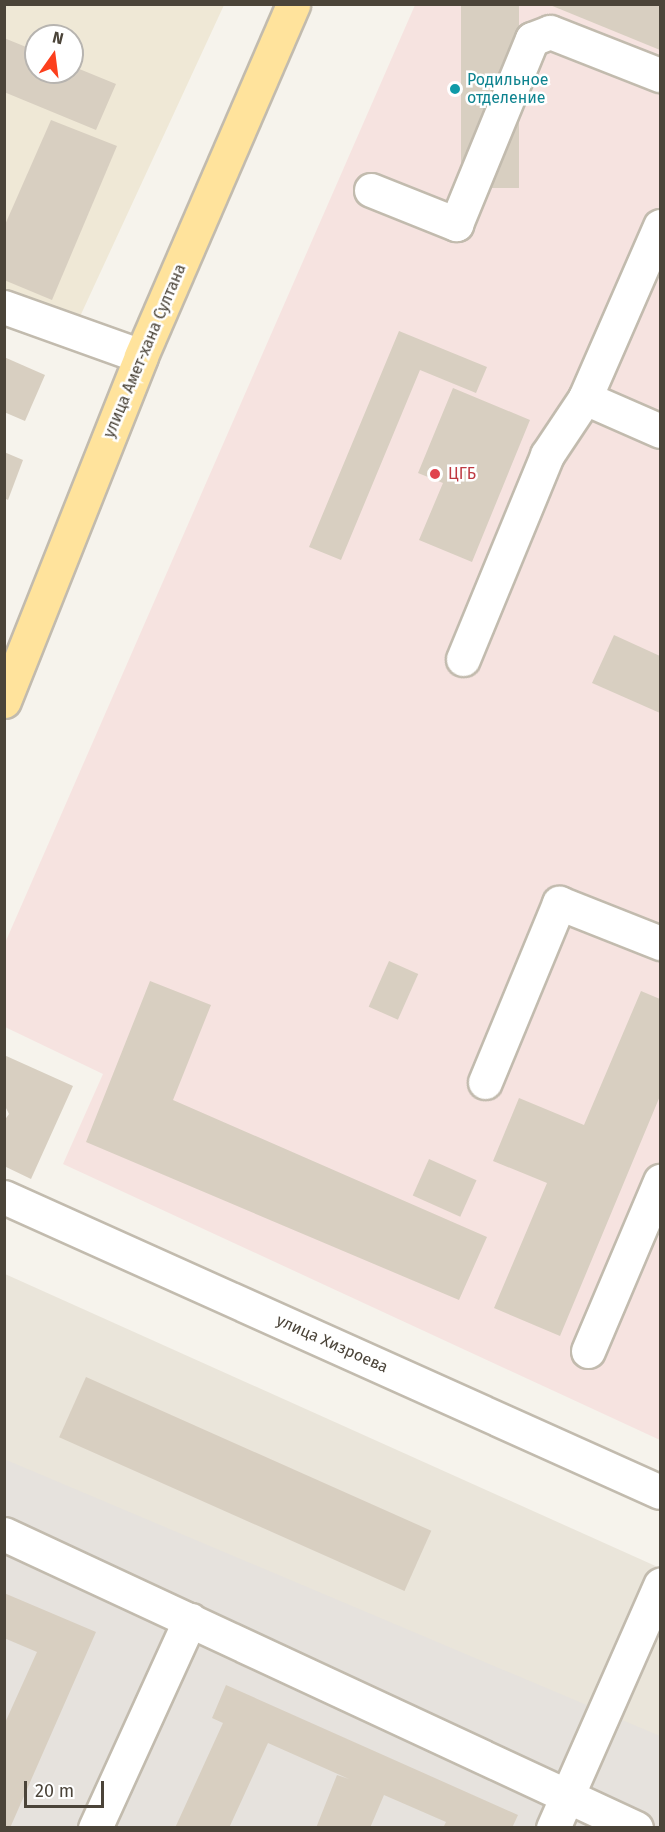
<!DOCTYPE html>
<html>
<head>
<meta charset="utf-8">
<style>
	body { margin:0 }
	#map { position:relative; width:665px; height:1832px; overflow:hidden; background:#f6f3ec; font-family:"Fira Sans",sans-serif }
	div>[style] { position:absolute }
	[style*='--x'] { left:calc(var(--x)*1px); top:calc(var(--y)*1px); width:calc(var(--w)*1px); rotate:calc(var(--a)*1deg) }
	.residential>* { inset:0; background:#eae5da }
	.industrial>* { inset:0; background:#e6e2dd }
	.education>* { inset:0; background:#efe8d6 }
	.medical>* { inset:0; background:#f6e3e0 }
	.building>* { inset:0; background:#d8cfc1; transform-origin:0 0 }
	.roads { filter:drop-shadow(2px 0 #c2bbae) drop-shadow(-2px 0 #c2bbae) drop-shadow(0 2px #c2bbae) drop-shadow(0 -2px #c2bbae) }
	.minor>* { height:33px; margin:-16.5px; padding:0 16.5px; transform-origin:16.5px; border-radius:16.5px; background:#fff }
	.major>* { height:33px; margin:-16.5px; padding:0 16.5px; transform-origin:16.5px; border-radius:16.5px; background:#ffe39c }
	.dots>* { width:16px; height:16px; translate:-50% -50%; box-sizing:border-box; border:3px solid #fff; border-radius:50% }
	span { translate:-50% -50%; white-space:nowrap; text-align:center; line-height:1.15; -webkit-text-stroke:5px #fff; paint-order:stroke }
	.culture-label { font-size:16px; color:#0d838f }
	.left { translate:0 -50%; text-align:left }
	.street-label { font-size:16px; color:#4b4439 }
	.health-label { font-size:16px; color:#be3a42 }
	.frame { position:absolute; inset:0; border:6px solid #4b4439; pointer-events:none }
	.north { position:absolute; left:24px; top:24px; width:60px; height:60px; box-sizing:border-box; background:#fff; border:2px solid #b7b4b0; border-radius:50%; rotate:14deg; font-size:16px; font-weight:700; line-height:24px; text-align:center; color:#4b4439 }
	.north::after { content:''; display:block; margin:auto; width:21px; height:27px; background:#fc3f1d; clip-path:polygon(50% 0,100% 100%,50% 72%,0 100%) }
	.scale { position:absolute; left:24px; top:1781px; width:80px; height:27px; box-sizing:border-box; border:3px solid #4b4439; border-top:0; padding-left:8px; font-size:18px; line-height:21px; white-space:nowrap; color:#4b4439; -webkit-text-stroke:4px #fff; paint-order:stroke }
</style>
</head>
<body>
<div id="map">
	<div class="residential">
		<div style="clip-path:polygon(5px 1274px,660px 1568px,660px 1827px,5px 1828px)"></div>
	</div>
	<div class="industrial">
		<div style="clip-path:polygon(4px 1459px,660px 1736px,660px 1827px,5px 1827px)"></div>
	</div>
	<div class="education">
		<div style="clip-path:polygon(evenodd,5px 5px,224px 5px,77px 323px,5px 292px,5px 5px,36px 36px,72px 36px,72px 72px,36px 72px,36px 36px)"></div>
	</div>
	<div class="medical">
		<div style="clip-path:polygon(415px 5px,660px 5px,660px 1440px,63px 1164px,103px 1074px,5px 1027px,5px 943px)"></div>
	</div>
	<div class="building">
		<div style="left:461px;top:4px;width:58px;height:184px"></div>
		<div style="clip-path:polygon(660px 4px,660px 50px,550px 5px,550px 4px)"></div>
		<div style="clip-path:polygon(4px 38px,36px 51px,36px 72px,72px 72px,72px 66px,116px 84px,96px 130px,4px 92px)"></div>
		<div style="clip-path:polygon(51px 120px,117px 146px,52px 300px,4px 280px,4px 227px)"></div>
		<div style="clip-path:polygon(399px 331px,487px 367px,476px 393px,420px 370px,341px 560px,309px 547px)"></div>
		<div style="clip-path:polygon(4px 357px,45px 375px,25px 421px,4px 412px)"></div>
		<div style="clip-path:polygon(453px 388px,530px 420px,472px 562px,419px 540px,443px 483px,418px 473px)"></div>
		<div style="clip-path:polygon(4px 452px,23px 460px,8px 500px,4px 498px)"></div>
		<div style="clip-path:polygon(614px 635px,660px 656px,660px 713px,592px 683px)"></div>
		<div style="left:389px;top:961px;width:32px;height:50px;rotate:24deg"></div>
		<div style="clip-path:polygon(150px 981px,211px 1005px,173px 1100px,487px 1237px,459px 1300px,86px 1142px)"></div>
		<div style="clip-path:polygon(641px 991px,660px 999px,660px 1096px,560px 1336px,494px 1308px,547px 1183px,493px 1161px,519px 1098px,584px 1125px)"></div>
		<div style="clip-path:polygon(4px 1055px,73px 1086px,31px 1179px,4px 1166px,4px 1121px,9px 1114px,4px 1104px)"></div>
		<div style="left:429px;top:1159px;width:52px;height:40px;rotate:24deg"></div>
		<div style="left:86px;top:1377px;width:378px;height:66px;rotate:24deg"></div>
		<div style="clip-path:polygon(4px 1593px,96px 1632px,10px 1828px,4px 1828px,4px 1725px,37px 1652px,4px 1638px)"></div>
		<div style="clip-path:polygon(226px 1685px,518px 1815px,512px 1828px,443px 1828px,446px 1822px,384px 1795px,370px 1828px,316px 1828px,337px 1775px,349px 1779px,268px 1743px,229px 1828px,175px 1828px,223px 1723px,212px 1718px)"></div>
	</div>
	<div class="roads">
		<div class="minor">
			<div style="--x:371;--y:190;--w:92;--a:21.8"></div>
			<div style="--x:456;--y:224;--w:200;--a:-67.7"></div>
			<div style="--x:532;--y:39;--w:19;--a:-21"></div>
			<div style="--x:550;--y:32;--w:118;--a:21.4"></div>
			<div style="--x:660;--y:226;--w:188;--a:113.6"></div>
			<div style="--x:585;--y:398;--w:82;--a:23.7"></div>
			<div style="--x:4;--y:307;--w:145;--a:19.7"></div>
			<div style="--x:463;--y:659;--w:221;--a:-67.6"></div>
			<div style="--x:547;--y:455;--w:69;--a:-56.3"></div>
			<div style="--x:485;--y:1082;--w:194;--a:-67.5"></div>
			<div style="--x:559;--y:903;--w:109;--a:21.6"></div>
			<div style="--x:4;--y:1197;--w:719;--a:24.21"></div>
			<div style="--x:588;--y:1351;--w:185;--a:-67"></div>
			<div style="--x:4;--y:1534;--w:697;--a:24.95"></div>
			<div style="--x:95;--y:1828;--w:229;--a:-65.5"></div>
			<div style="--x:553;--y:1828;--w:266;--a:-66.2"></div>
		</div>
		<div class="major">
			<div style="--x:4;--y:701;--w:371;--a:-68.3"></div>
			<div style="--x:141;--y:356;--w:383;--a:-66.6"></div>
		</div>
	</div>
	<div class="dots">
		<div style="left:455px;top:89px;background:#0f9aa8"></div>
		<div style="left:435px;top:474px;background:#e0444e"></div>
	</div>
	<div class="culture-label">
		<span class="left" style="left:467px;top:89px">Родильное<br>отделение</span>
	</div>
	<div class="street-label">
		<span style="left:145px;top:351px;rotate:-67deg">улица Амет-хана Султана</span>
		<span style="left:332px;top:1344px;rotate:24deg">улица Хизроева</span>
	</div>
	<div class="health-label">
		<span class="left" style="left:448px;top:474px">ЦГБ</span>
	</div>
	<div class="frame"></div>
	<div class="north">N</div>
	<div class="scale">20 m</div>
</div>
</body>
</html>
